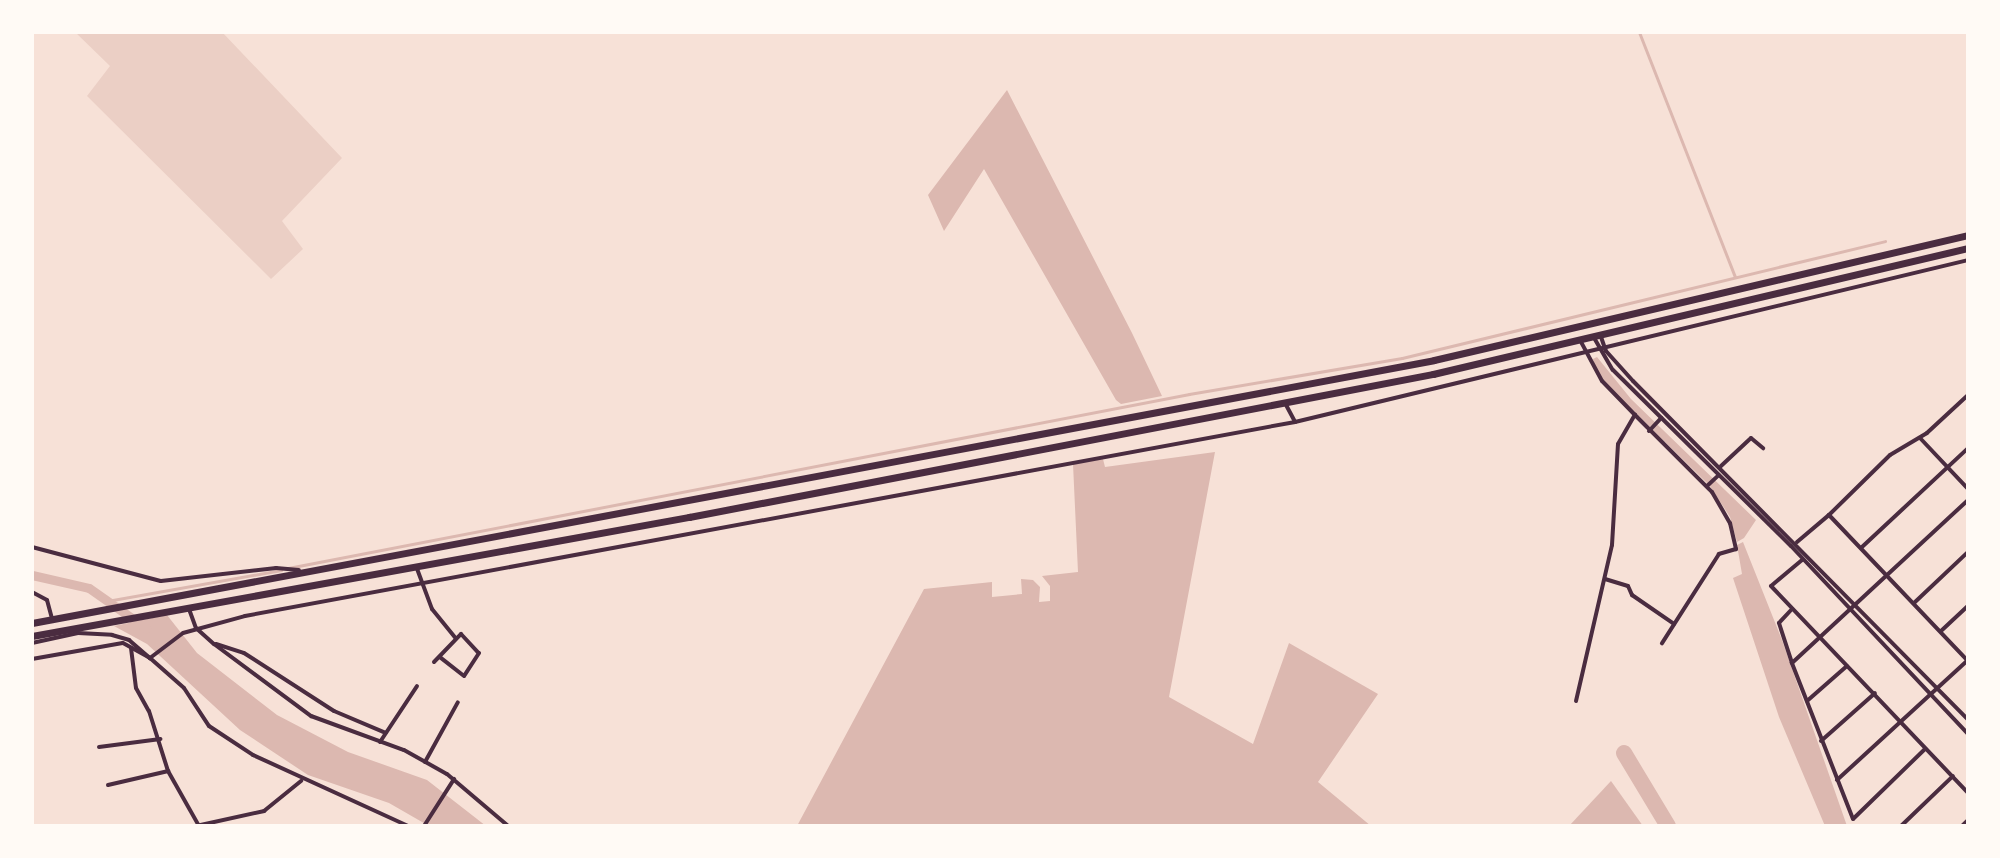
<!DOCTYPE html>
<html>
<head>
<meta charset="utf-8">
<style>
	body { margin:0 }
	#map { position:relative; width:2000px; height:858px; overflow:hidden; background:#f7e1d7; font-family:"Nunito Sans",sans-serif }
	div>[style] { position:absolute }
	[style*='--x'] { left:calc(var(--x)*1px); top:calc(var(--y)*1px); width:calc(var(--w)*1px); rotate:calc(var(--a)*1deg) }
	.green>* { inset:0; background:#ebcfc5 }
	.water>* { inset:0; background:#dcb8b0 }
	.stream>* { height:3px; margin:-1.5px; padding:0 1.5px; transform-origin:1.5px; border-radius:1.5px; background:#dcb8b0 }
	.canal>* { height:9px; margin:-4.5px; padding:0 4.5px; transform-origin:4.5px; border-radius:4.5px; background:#dcb8b0 }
	.river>* { height:16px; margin:-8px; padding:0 8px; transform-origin:8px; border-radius:8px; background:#dcb8b0 }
	.minor>* { height:4px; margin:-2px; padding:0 2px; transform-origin:2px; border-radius:2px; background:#4a2c40 }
	.trunk>* { height:7px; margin:-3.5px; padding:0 3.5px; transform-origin:3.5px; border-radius:3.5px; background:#4a2c40 }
	span { translate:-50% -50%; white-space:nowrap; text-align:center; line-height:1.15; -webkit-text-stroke:6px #fffaf5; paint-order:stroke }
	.frame { position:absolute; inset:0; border:34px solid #fffaf5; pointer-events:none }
</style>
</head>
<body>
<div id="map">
	<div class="green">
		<div style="clip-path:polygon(75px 32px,222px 32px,342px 158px,282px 221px,303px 249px,271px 279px,87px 96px,110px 66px)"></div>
	</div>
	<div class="water">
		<div style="clip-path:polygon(1007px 90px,1132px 333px,1162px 396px,1121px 404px,1116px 400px,984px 169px,944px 231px,928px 195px)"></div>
		<div style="clip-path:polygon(1597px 357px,1631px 399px,1756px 520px,1744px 538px,1737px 542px,1730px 517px,1710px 486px,1608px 386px,1595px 369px,1593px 359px)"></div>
		<div style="clip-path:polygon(1215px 452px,1169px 697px,1253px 744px,1289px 643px,1378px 694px,1318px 782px,1371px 826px,797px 826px,924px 589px,992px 582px,992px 597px,1022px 594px,1021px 579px,1033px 580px,1040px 587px,1039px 602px,1050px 601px,1050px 586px,1042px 576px,1078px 572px,1073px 464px,1103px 459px,1105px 467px)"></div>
		<div style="clip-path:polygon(1743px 542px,1782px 640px,1847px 826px,1825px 826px,1779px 717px,1733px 578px,1742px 574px,1737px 545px)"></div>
		<div style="clip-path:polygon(167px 615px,197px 653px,277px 715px,348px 752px,427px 780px,486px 826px,429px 826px,389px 803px,308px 775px,240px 730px,147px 644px,114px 626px)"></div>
		<div style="clip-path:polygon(1611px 781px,1643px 826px,1569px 826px)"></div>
	</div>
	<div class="stream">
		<div style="--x:1639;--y:32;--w:263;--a:68.6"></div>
		<div style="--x:288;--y:568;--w:918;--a:-10.93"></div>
		<div style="--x:1189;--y:394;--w:216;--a:-9.6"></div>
		<div style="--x:1402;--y:358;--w:497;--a:-13.6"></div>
		<div style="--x:107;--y:601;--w:177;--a:-10.1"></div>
	</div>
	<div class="canal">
		<div style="--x:32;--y:575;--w:58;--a:12.8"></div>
		<div style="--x:89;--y:588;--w:70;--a:35.1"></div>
	</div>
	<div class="river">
		<div style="--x:1624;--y:753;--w:85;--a:58.9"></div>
	</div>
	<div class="minor">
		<div style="--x:1600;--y:334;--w:18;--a:71"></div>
		<div style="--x:1606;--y:351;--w:40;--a:48"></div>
		<div style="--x:1633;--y:381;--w:477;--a:45.3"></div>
		<div style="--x:1593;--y:336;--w:39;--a:60"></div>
		<div style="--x:1613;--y:370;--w:250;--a:44.7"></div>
		<div style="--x:1791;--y:546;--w:258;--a:46.7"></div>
		<div style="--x:1968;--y:395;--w:56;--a:137.2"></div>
		<div style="--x:1927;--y:433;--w:43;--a:149.3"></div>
		<div style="--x:1890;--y:455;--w:86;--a:135.5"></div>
		<div style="--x:1829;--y:515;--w:202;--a:46.4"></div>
		<div style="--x:1285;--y:403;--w:21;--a:62"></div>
		<div style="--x:1635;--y:415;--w:109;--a:45"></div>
		<div style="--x:1712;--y:492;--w:36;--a:60"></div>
		<div style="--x:1730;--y:523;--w:27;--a:77"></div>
		<div style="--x:1736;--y:549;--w:18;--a:164"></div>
		<div style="--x:1719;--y:554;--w:106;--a:122.6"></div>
		<div style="--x:1649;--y:431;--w:18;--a:-47"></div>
		<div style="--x:1920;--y:438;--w:70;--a:46.7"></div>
		<div style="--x:1721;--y:466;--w:41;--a:-43"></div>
		<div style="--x:1751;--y:438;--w:16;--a:40"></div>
		<div style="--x:1707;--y:486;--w:16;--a:-43"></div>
		<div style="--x:1797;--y:542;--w:42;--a:-40.2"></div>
		<div style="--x:32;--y:547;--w:133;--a:14.8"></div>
		<div style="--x:161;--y:581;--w:116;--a:-6.4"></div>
		<div style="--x:276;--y:568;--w:23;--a:5"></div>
		<div style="--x:1862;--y:547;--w:145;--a:-43"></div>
		<div style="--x:1802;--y:560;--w:40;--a:140"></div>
		<div style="--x:1771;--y:586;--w:286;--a:46.4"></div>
		<div style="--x:416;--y:566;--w:46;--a:69.6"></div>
		<div style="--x:432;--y:609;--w:38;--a:51"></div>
		<div style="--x:1605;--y:579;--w:24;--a:17"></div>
		<div style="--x:1628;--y:586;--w:10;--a:66"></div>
		<div style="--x:1632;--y:595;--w:51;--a:34.6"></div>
		<div style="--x:32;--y:592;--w:17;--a:28"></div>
		<div style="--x:47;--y:600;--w:20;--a:75"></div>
		<div style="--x:1914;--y:603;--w:74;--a:-43.4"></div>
		<div style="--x:189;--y:609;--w:20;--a:70"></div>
		<div style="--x:196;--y:628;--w:24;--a:42"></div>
		<div style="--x:214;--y:644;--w:121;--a:36.6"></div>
		<div style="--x:311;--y:716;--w:99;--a:20.1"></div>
		<div style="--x:404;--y:750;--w:49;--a:29.2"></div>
		<div style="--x:447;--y:774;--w:80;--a:40.4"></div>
		<div style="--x:1792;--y:609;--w:19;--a:133"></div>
		<div style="--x:1779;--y:623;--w:42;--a:72"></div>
		<div style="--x:1941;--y:631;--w:37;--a:-43"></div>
		<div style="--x:32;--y:643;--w:47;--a:-12.3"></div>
		<div style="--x:78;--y:633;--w:34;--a:3"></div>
		<div style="--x:112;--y:635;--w:18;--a:16"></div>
		<div style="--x:129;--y:640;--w:28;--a:41"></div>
		<div style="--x:150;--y:658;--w:41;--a:-37.1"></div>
		<div style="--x:183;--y:633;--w:64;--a:-15.3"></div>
		<div style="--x:245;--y:616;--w:1068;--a:-10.47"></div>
		<div style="--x:1295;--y:422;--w:692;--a:-13.53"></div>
		<div style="--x:216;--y:644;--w:29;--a:18"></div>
		<div style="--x:244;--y:653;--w:107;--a:32.8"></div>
		<div style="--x:334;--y:711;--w:56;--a:22.9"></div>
		<div style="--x:131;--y:648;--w:40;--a:82.9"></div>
		<div style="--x:136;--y:688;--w:26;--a:61"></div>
		<div style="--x:149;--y:711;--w:63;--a:72.4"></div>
		<div style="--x:168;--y:771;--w:63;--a:60.6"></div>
		<div style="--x:32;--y:659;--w:92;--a:-10"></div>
		<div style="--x:123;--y:643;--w:31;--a:29"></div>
		<div style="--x:150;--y:658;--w:45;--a:41.4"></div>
		<div style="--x:184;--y:688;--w:45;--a:56.7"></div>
		<div style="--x:209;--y:726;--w:53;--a:33.4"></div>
		<div style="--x:253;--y:755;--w:170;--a:24.6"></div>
		<div style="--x:434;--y:662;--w:39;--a:-46"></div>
		<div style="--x:461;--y:634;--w:26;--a:47"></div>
		<div style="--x:479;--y:653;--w:27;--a:123"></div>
		<div style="--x:464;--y:676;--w:31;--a:-142"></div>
		<div style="--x:1576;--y:701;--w:160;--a:-77"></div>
		<div style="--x:1612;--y:545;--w:101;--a:-86.6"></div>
		<div style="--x:1618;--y:444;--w:34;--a:-60"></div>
		<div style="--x:1635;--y:415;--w:47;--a:-134.1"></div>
		<div style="--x:1602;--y:381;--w:47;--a:-118.2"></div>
		<div style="--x:1807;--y:701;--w:53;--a:-41.2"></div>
		<div style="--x:1821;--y:741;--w:72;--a:-41.6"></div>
		<div style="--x:380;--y:742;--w:67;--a:-56.5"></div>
		<div style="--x:99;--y:747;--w:62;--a:-7.5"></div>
		<div style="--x:1925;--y:749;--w:100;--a:135.8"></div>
		<div style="--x:1853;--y:819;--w:168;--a:-111.4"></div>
		<div style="--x:1792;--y:663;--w:240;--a:-42.8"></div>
		<div style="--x:425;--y:762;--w:68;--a:-61.2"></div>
		<div style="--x:1837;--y:780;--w:178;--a:-42.5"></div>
		<div style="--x:108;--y:785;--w:62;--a:-13.1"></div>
		<div style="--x:196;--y:826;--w:70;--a:-12.4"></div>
		<div style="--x:264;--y:811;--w:48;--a:-39"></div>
		<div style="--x:424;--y:826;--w:56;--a:-57.4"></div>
		<div style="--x:1901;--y:826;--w:72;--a:-43.9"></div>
		<div style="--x:1962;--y:826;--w:8;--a:-45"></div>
	</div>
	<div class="trunk">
		<div style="--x:32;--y:623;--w:1426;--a:-10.62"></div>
		<div style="--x:1434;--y:360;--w:548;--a:-13.17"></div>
		<div style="--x:32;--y:636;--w:668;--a:-10.27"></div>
		<div style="--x:689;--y:517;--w:758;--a:-10.88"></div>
		<div style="--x:1433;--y:374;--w:550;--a:-13.25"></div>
	</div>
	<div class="frame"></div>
</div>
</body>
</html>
